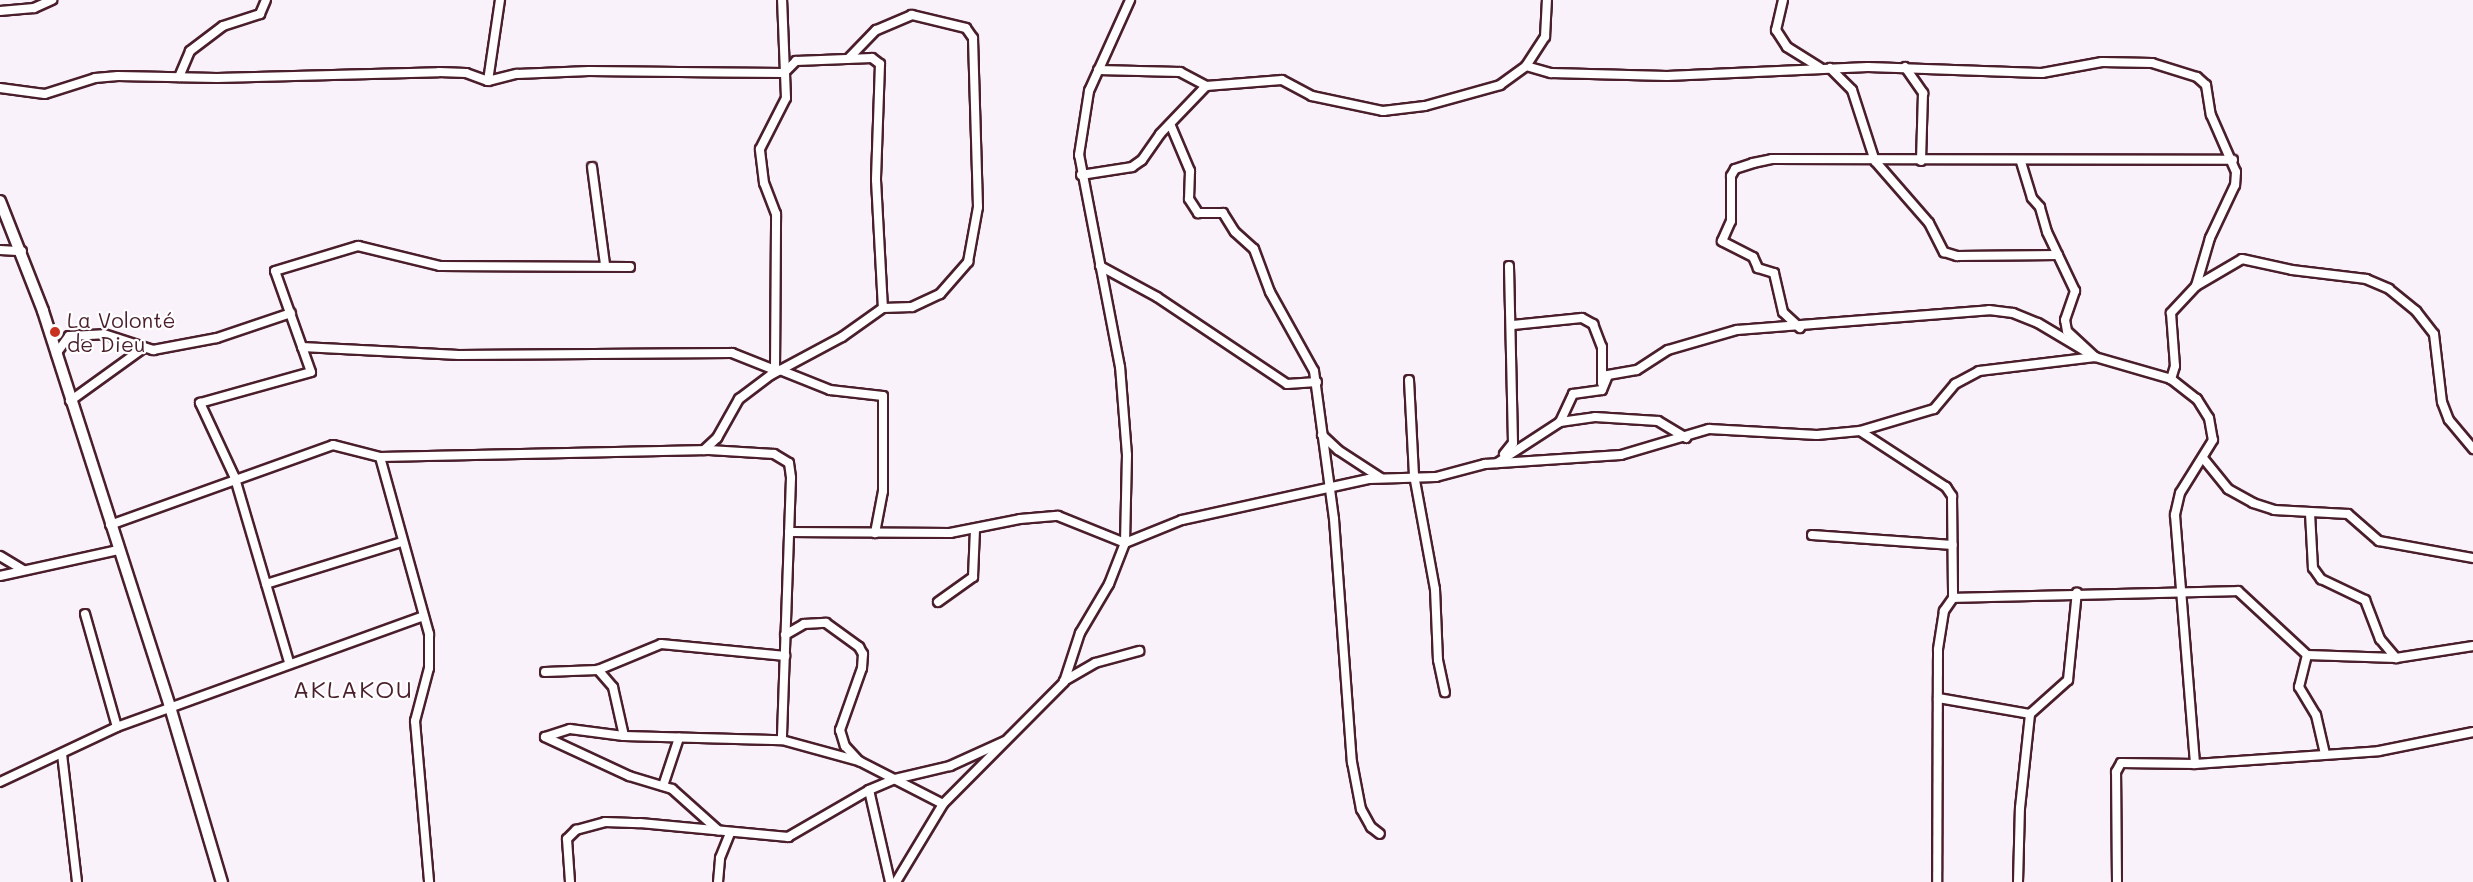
<!DOCTYPE html>
<html>
<head>
<meta charset="utf-8">
<style>
	body { margin:0 }
	#map { position:relative; width:2473px; height:882px; overflow:hidden; background:#faf2fa; font-family:Mali,sans-serif }
	div>[style] { position:absolute }
	[style*='--x'] { left:calc(var(--x)*1px); top:calc(var(--y)*1px); width:calc(var(--w)*1px); rotate:calc(var(--a)*1deg) }
	.roads { filter:drop-shadow(2px 0 #4a1f2b) drop-shadow(-2px 0 #4a1f2b) drop-shadow(0 2px #4a1f2b) drop-shadow(0 -2px #4a1f2b) }
	.minor>* { height:8px; margin:-4px; padding:0 4px; transform-origin:4px; border-radius:4px; background:#fff }
	.tertiary>* { height:10px; margin:-5px; padding:0 5px; transform-origin:5px; border-radius:5px; background:#fff }
	.dots>* { width:16px; height:16px; translate:-50% -50%; box-sizing:border-box; border:3px solid #fff; border-radius:50% }
	span { translate:-50% -50%; white-space:nowrap; text-align:center; line-height:1.15; -webkit-text-stroke:4.5px #fff; paint-order:stroke }
	.poi-label { font-size:21px; color:#4a1f2b }
	.left { translate:0 -50%; text-align:left }
	.quarter-label { font-size:24px; color:#4a1f2b; letter-spacing:1.5px }
</style>
</head>
<body>
<div id="map">
	<div class="roads">
		<div class="minor">
			<div style="--x:1783;--y:0;--w:31;--a:103"></div>
			<div style="--x:1776;--y:30;--w:20;--a:57"></div>
			<div style="--x:1787;--y:47;--w:39;--a:32"></div>
			<div style="--x:0;--y:11;--w:34;--a:-5"></div>
			<div style="--x:34;--y:8;--w:20;--a:-24"></div>
			<div style="--x:1526;--y:66;--w:26;--a:16"></div>
			<div style="--x:1551;--y:73;--w:116;--a:1.5"></div>
			<div style="--x:1667;--y:76;--w:201;--a:-2.6"></div>
			<div style="--x:1868;--y:67;--w:174;--a:2"></div>
			<div style="--x:2042;--y:73;--w:61;--a:-10.4"></div>
			<div style="--x:2102;--y:62;--w:50;--a:1.1"></div>
			<div style="--x:2152;--y:63;--w:47;--a:17.3"></div>
			<div style="--x:2197;--y:77;--w:12;--a:42"></div>
			<div style="--x:2206;--y:85;--w:30;--a:81"></div>
			<div style="--x:2211;--y:115;--w:62;--a:66.3"></div>
			<div style="--x:2236;--y:172;--w:13;--a:94"></div>
			<div style="--x:2235;--y:185;--w:59;--a:115.3"></div>
			<div style="--x:2210;--y:238;--w:50;--a:106.3"></div>
			<div style="--x:2196;--y:286;--w:37;--a:133"></div>
			<div style="--x:2171;--y:313;--w:53;--a:85.7"></div>
			<div style="--x:2175;--y:366;--w:14;--a:107"></div>
			<div style="--x:2171;--y:379;--w:33;--a:38"></div>
			<div style="--x:2197;--y:399;--w:22;--a:58"></div>
			<div style="--x:2209;--y:418;--w:22;--a:80"></div>
			<div style="--x:2213;--y:440;--w:62;--a:121.9"></div>
			<div style="--x:2180;--y:493;--w:23;--a:103"></div>
			<div style="--x:2175;--y:515;--w:250;--a:85.4"></div>
			<div style="--x:1905;--y:67;--w:32;--a:55"></div>
			<div style="--x:1923;--y:93;--w:68;--a:91.7"></div>
			<div style="--x:1830;--y:68;--w:31;--a:45"></div>
			<div style="--x:1852;--y:90;--w:75;--a:72.1"></div>
			<div style="--x:1875;--y:161;--w:82;--a:48.9"></div>
			<div style="--x:1929;--y:223;--w:33;--a:63"></div>
			<div style="--x:1944;--y:252;--w:14;--a:17"></div>
			<div style="--x:1957;--y:256;--w:101;--a:-0.6"></div>
			<div style="--x:1098;--y:70;--w:82;--a:1.4"></div>
			<div style="--x:1180;--y:72;--w:30;--a:28"></div>
			<div style="--x:179;--y:77;--w:28;--a:-67"></div>
			<div style="--x:190;--y:51;--w:41;--a:-37.1"></div>
			<div style="--x:223;--y:26;--w:39;--a:-18"></div>
			<div style="--x:260;--y:14;--w:15;--a:-67"></div>
			<div style="--x:488;--y:81;--w:82;--a:-81.6"></div>
			<div style="--x:0;--y:88;--w:45;--a:7.6"></div>
			<div style="--x:45;--y:94;--w:52;--a:-17.7"></div>
			<div style="--x:95;--y:78;--w:23;--a:-5"></div>
			<div style="--x:118;--y:76;--w:99;--a:1.2"></div>
			<div style="--x:217;--y:78;--w:222;--a:-1.5"></div>
			<div style="--x:439;--y:72;--w:27;--a:2"></div>
			<div style="--x:466;--y:73;--w:23;--a:20"></div>
			<div style="--x:488;--y:81;--w:30;--a:-14"></div>
			<div style="--x:517;--y:74;--w:72;--a:-2.4"></div>
			<div style="--x:589;--y:71;--w:195;--a:0.6"></div>
			<div style="--x:784;--y:73;--w:17;--a:-45"></div>
			<div style="--x:796;--y:61;--w:76;--a:-2.3"></div>
			<div style="--x:872;--y:58;--w:10;--a:37"></div>
			<div style="--x:880;--y:64;--w:116;--a:92"></div>
			<div style="--x:876;--y:180;--w:128;--a:86.9"></div>
			<div style="--x:1171;--y:126;--w:49;--a:67.1"></div>
			<div style="--x:1190;--y:171;--w:28;--a:92"></div>
			<div style="--x:1189;--y:199;--w:17;--a:57"></div>
			<div style="--x:1198;--y:213;--w:25;--a:0"></div>
			<div style="--x:1223;--y:213;--w:22;--a:58"></div>
			<div style="--x:1235;--y:232;--w:25;--a:42"></div>
			<div style="--x:1254;--y:249;--w:46;--a:69.6"></div>
			<div style="--x:1270;--y:292;--w:90;--a:60.9"></div>
			<div style="--x:1314;--y:371;--w:149;--a:82.3"></div>
			<div style="--x:1334;--y:519;--w:244;--a:85.8"></div>
			<div style="--x:1352;--y:762;--w:48;--a:79.2"></div>
			<div style="--x:1361;--y:809;--w:21;--a:61"></div>
			<div style="--x:1371;--y:827;--w:11;--a:38"></div>
			<div style="--x:592;--y:167;--w:98;--a:82.4"></div>
			<div style="--x:1081;--y:175;--w:52;--a:-8.9"></div>
			<div style="--x:1132;--y:167;--w:12;--a:-35"></div>
			<div style="--x:1142;--y:160;--w:32;--a:-55"></div>
			<div style="--x:1160;--y:134;--w:66;--a:-46.2"></div>
			<div style="--x:1206;--y:86;--w:76;--a:-4.5"></div>
			<div style="--x:1282;--y:80;--w:34;--a:28"></div>
			<div style="--x:1312;--y:96;--w:73;--a:11.9"></div>
			<div style="--x:1383;--y:111;--w:42;--a:-6.8"></div>
			<div style="--x:1425;--y:106;--w:78;--a:-15.6"></div>
			<div style="--x:1500;--y:85;--w:32;--a:-36"></div>
			<div style="--x:1526;--y:66;--w:35;--a:-57"></div>
			<div style="--x:1545;--y:37;--w:37;--a:-87"></div>
			<div style="--x:0;--y:250;--w:22;--a:3"></div>
			<div style="--x:1100;--y:266;--w:65;--a:28.5"></div>
			<div style="--x:1157;--y:297;--w:156;--a:33.8"></div>
			<div style="--x:1287;--y:384;--w:30;--a:-4"></div>
			<div style="--x:2196;--y:286;--w:53;--a:-30.4"></div>
			<div style="--x:2242;--y:259;--w:51;--a:12.4"></div>
			<div style="--x:2292;--y:270;--w:75;--a:6.9"></div>
			<div style="--x:2366;--y:279;--w:25;--a:23"></div>
			<div style="--x:2389;--y:289;--w:35;--a:39"></div>
			<div style="--x:2416;--y:311;--w:29;--a:52"></div>
			<div style="--x:2434;--y:334;--w:68;--a:83.3"></div>
			<div style="--x:2442;--y:402;--w:19;--a:69"></div>
			<div style="--x:2449;--y:420;--w:38;--a:50"></div>
			<div style="--x:1513;--y:325;--w:69;--a:-5.8"></div>
			<div style="--x:1582;--y:318;--w:13;--a:29"></div>
			<div style="--x:1593;--y:324;--w:25;--a:69"></div>
			<div style="--x:1602;--y:347;--w:36;--a:90"></div>
			<div style="--x:1800;--y:328;--w:23;--a:-137"></div>
			<div style="--x:1783;--y:312;--w:40;--a:-103"></div>
			<div style="--x:1774;--y:273;--w:17;--a:-163"></div>
			<div style="--x:1758;--y:268;--w:12;--a:-114"></div>
			<div style="--x:1753;--y:257;--w:35;--a:-153"></div>
			<div style="--x:1722;--y:241;--w:22;--a:-66"></div>
			<div style="--x:1731;--y:221;--w:45;--a:-90"></div>
			<div style="--x:1731;--y:176;--w:8;--a:-60"></div>
			<div style="--x:1735;--y:169;--w:19;--a:-18"></div>
			<div style="--x:1753;--y:163;--w:19;--a:-12"></div>
			<div style="--x:1772;--y:159;--w:461;--a:0.1"></div>
			<div style="--x:302;--y:347;--w:157;--a:2.9"></div>
			<div style="--x:459;--y:355;--w:273;--a:-0.4"></div>
			<div style="--x:732;--y:353;--w:46;--a:21.6"></div>
			<div style="--x:775;--y:370;--w:156;--a:-89.6"></div>
			<div style="--x:776;--y:214;--w:33;--a:-111"></div>
			<div style="--x:764;--y:183;--w:34;--a:-97"></div>
			<div style="--x:760;--y:149;--w:57;--a:-63"></div>
			<div style="--x:786;--y:98;--w:98;--a:-92.3"></div>
			<div style="--x:56;--y:354;--w:22;--a:-54"></div>
			<div style="--x:69;--y:336;--w:35;--a:-3"></div>
			<div style="--x:104;--y:334;--w:52;--a:18.1"></div>
			<div style="--x:153;--y:350;--w:65;--a:-10.6"></div>
			<div style="--x:217;--y:338;--w:78;--a:-18.7"></div>
			<div style="--x:780;--y:370;--w:54;--a:21.8"></div>
			<div style="--x:830;--y:390;--w:53;--a:6.5"></div>
			<div style="--x:883;--y:396;--w:95;--a:90"></div>
			<div style="--x:883;--y:491;--w:43;--a:100.8"></div>
			<div style="--x:1409;--y:380;--w:95;--a:87"></div>
			<div style="--x:1414;--y:475;--w:116;--a:79.6"></div>
			<div style="--x:1435;--y:589;--w:71;--a:87.6"></div>
			<div style="--x:1438;--y:660;--w:33;--a:78"></div>
			<div style="--x:70;--y:401;--w:89;--a:-35.8"></div>
			<div style="--x:1560;--y:422;--w:35;--a:-8"></div>
			<div style="--x:1595;--y:417;--w:63;--a:3.6"></div>
			<div style="--x:1658;--y:421;--w:33;--a:31"></div>
			<div style="--x:1860;--y:431;--w:103;--a:33.1"></div>
			<div style="--x:1946;--y:487;--w:11;--a:56"></div>
			<div style="--x:1952;--y:496;--w:102;--a:89.4"></div>
			<div style="--x:1953;--y:598;--w:16;--a:125"></div>
			<div style="--x:1944;--y:611;--w:39;--a:99"></div>
			<div style="--x:1938;--y:650;--w:232;--a:90.2"></div>
			<div style="--x:1322;--y:435;--w:22;--a:43"></div>
			<div style="--x:1338;--y:450;--w:51;--a:33.1"></div>
			<div style="--x:704;--y:450;--w:18;--a:-43"></div>
			<div style="--x:717;--y:438;--w:45;--a:-60.6"></div>
			<div style="--x:739;--y:399;--w:40;--a:-37"></div>
			<div style="--x:771;--y:375;--w:81;--a:-28.2"></div>
			<div style="--x:842;--y:337;--w:50;--a:-35.3"></div>
			<div style="--x:883;--y:308;--w:29;--a:-2"></div>
			<div style="--x:912;--y:307;--w:31;--a:-25"></div>
			<div style="--x:940;--y:294;--w:43;--a:-48.8"></div>
			<div style="--x:968;--y:262;--w:56;--a:-79.7"></div>
			<div style="--x:978;--y:207;--w:169;--a:-91.7"></div>
			<div style="--x:973;--y:38;--w:12;--a:-125"></div>
			<div style="--x:966;--y:28;--w:56;--a:-166.5"></div>
			<div style="--x:912;--y:15;--w:39;--a:157"></div>
			<div style="--x:876;--y:30;--w:40;--a:134"></div>
			<div style="--x:1504;--y:454;--w:14;--a:-51"></div>
			<div style="--x:1513;--y:443;--w:177;--a:-91.3"></div>
			<div style="--x:380;--y:457;--w:184;--a:74.5"></div>
			<div style="--x:429;--y:634;--w:34;--a:90"></div>
			<div style="--x:429;--y:668;--w:55;--a:104.8"></div>
			<div style="--x:415;--y:721;--w:162;--a:85"></div>
			<div style="--x:2203;--y:458;--w:40;--a:51"></div>
			<div style="--x:2228;--y:489;--w:29;--a:29"></div>
			<div style="--x:2253;--y:503;--w:22;--a:18"></div>
			<div style="--x:2274;--y:510;--w:74;--a:3.1"></div>
			<div style="--x:2348;--y:514;--w:41;--a:41.1"></div>
			<div style="--x:2379;--y:541;--w:96;--a:10.3"></div>
			<div style="--x:1497;--y:463;--w:75;--a:-33.1"></div>
			<div style="--x:1560;--y:422;--w:31;--a:-65"></div>
			<div style="--x:1573;--y:394;--w:29;--a:-8"></div>
			<div style="--x:1602;--y:390;--w:16;--a:-68"></div>
			<div style="--x:1608;--y:375;--w:29;--a:-10"></div>
			<div style="--x:1637;--y:370;--w:37;--a:-33"></div>
			<div style="--x:1668;--y:350;--w:72;--a:-16.2"></div>
			<div style="--x:1737;--y:330;--w:253;--a:-4.5"></div>
			<div style="--x:1989;--y:310;--w:24;--a:7"></div>
			<div style="--x:2013;--y:313;--w:27;--a:22"></div>
			<div style="--x:2038;--y:323;--w:66;--a:30.8"></div>
			<div style="--x:2095;--y:357;--w:38;--a:-137"></div>
			<div style="--x:2067;--y:331;--w:11;--a:-100"></div>
			<div style="--x:2065;--y:320;--w:31;--a:-71"></div>
			<div style="--x:2075;--y:291;--w:65;--a:-115.4"></div>
			<div style="--x:2047;--y:232;--w:26;--a:-106"></div>
			<div style="--x:2040;--y:207;--w:12;--a:-132"></div>
			<div style="--x:2032;--y:198;--w:39;--a:-107"></div>
			<div style="--x:2310;--y:513;--w:55;--a:86.9"></div>
			<div style="--x:2313;--y:568;--w:14;--a:54"></div>
			<div style="--x:2321;--y:579;--w:49;--a:25.5"></div>
			<div style="--x:2365;--y:600;--w:42;--a:69"></div>
			<div style="--x:2380;--y:639;--w:25;--a:50"></div>
			<div style="--x:110;--y:525;--w:237;--a:-19.7"></div>
			<div style="--x:333;--y:445;--w:49;--a:14.3"></div>
			<div style="--x:380;--y:457;--w:329;--a:-1.2"></div>
			<div style="--x:709;--y:450;--w:65;--a:3.5"></div>
			<div style="--x:774;--y:454;--w:17;--a:31"></div>
			<div style="--x:789;--y:463;--w:15;--a:82"></div>
			<div style="--x:791;--y:478;--w:262;--a:92"></div>
			<div style="--x:789;--y:532;--w:161;--a:0.4"></div>
			<div style="--x:950;--y:533;--w:71;--a:-11.3"></div>
			<div style="--x:1020;--y:519;--w:38;--a:-5"></div>
			<div style="--x:1058;--y:516;--w:72;--a:21.9"></div>
			<div style="--x:1125;--y:543;--w:61;--a:-22"></div>
			<div style="--x:1182;--y:520;--w:191;--a:-12.4"></div>
			<div style="--x:1369;--y:479;--w:67;--a:-1.7"></div>
			<div style="--x:1436;--y:477;--w:51;--a:-14.9"></div>
			<div style="--x:1485;--y:464;--w:136;--a:-3.8"></div>
			<div style="--x:1621;--y:455;--w:92;--a:-16.5"></div>
			<div style="--x:1709;--y:429;--w:108;--a:3.2"></div>
			<div style="--x:1817;--y:435;--w:43;--a:-5.3"></div>
			<div style="--x:1860;--y:431;--w:77;--a:-16.6"></div>
			<div style="--x:1934;--y:409;--w:33;--a:-50"></div>
			<div style="--x:1955;--y:384;--w:27;--a:-28"></div>
			<div style="--x:1979;--y:371;--w:117;--a:-6.9"></div>
			<div style="--x:2095;--y:357;--w:79;--a:16.1"></div>
			<div style="--x:1812;--y:535;--w:141;--a:4.1"></div>
			<div style="--x:0;--y:556;--w:27;--a:31"></div>
			<div style="--x:0;--y:576;--w:121;--a:-12.4"></div>
			<div style="--x:266;--y:584;--w:142;--a:-17.2"></div>
			<div style="--x:1953;--y:598;--w:285;--a:-1.4"></div>
			<div style="--x:2238;--y:591;--w:94;--a:42.8"></div>
			<div style="--x:2307;--y:655;--w:89;--a:1.9"></div>
			<div style="--x:2396;--y:658;--w:78;--a:-8.9"></div>
			<div style="--x:938;--y:602;--w:43;--a:-35.5"></div>
			<div style="--x:973;--y:577;--w:48;--a:-87.6"></div>
			<div style="--x:85;--y:614;--w:117;--a:74.2"></div>
			<div style="--x:785;--y:635;--w:22;--a:-30"></div>
			<div style="--x:804;--y:624;--w:22;--a:-3"></div>
			<div style="--x:826;--y:623;--w:41;--a:36"></div>
			<div style="--x:859;--y:647;--w:8;--a:60"></div>
			<div style="--x:863;--y:654;--w:14;--a:94"></div>
			<div style="--x:862;--y:668;--w:66;--a:109.5"></div>
			<div style="--x:840;--y:730;--w:17;--a:73"></div>
			<div style="--x:845;--y:746;--w:21;--a:47"></div>
			<div style="--x:2307;--y:655;--w:33;--a:104"></div>
			<div style="--x:2299;--y:687;--w:33;--a:59"></div>
			<div style="--x:2316;--y:715;--w:40;--a:77"></div>
			<div style="--x:289;--y:662;--w:192;--a:-106.4"></div>
			<div style="--x:235;--y:478;--w:83;--a:-115"></div>
			<div style="--x:200;--y:403;--w:115;--a:-15.6"></div>
			<div style="--x:311;--y:372;--w:107;--a:-109.6"></div>
			<div style="--x:275;--y:271;--w:87;--a:-16.8"></div>
			<div style="--x:358;--y:246;--w:84;--a:13.7"></div>
			<div style="--x:440;--y:266;--w:190;--a:0.3"></div>
			<div style="--x:545;--y:672;--w:53;--a:-2.2"></div>
			<div style="--x:598;--y:670;--w:68;--a:-22.4"></div>
			<div style="--x:661;--y:644;--w:125;--a:5.5"></div>
			<div style="--x:1064;--y:681;--w:36;--a:-30"></div>
			<div style="--x:1095;--y:663;--w:46;--a:-15.3"></div>
			<div style="--x:1938;--y:698;--w:93;--a:9.9"></div>
			<div style="--x:624;--y:736;--w:158;--a:1.5"></div>
			<div style="--x:782;--y:740;--w:80;--a:15.3"></div>
			<div style="--x:859;--y:761;--w:94;--a:27.1"></div>
			<div style="--x:545;--y:737;--w:93;--a:24.9"></div>
			<div style="--x:629;--y:776;--w:45;--a:16.8"></div>
			<div style="--x:672;--y:789;--w:62;--a:41.7"></div>
			<div style="--x:545;--y:737;--w:26;--a:-18"></div>
			<div style="--x:570;--y:729;--w:54;--a:7.4"></div>
			<div style="--x:624;--y:736;--w:50;--a:-102.7"></div>
			<div style="--x:613;--y:687;--w:23;--a:-131"></div>
			<div style="--x:62;--y:754;--w:129;--a:83.3"></div>
			<div style="--x:0;--y:782;--w:129;--a:-25.2"></div>
			<div style="--x:117;--y:727;--w:326;--a:-19.9"></div>
			<div style="--x:663;--y:786;--w:51;--a:-71.6"></div>
			<div style="--x:869;--y:790;--w:94;--a:77.1"></div>
			<div style="--x:570;--y:882;--w:43;--a:-94"></div>
			<div style="--x:567;--y:839;--w:13;--a:-45"></div>
			<div style="--x:576;--y:830;--w:30;--a:-15"></div>
			<div style="--x:605;--y:822;--w:35;--a:2"></div>
			<div style="--x:640;--y:823;--w:149;--a:5.4"></div>
			<div style="--x:788;--y:837;--w:94;--a:-30.1"></div>
			<div style="--x:869;--y:790;--w:28;--a:-23"></div>
			<div style="--x:895;--y:779;--w:57;--a:-13.3"></div>
			<div style="--x:950;--y:766;--w:60;--a:-24.4"></div>
			<div style="--x:718;--y:882;--w:24;--a:-85"></div>
			<div style="--x:720;--y:858;--w:27;--a:-68"></div>
			<div style="--x:896;--y:882;--w:91;--a:-58.9"></div>
			<div style="--x:943;--y:804;--w:172;--a:-45.2"></div>
			<div style="--x:1064;--y:682;--w:52;--a:-71.9"></div>
			<div style="--x:1080;--y:633;--w:57;--a:-59.4"></div>
			<div style="--x:1109;--y:584;--w:44;--a:-68.7"></div>
			<div style="--x:1125;--y:543;--w:88;--a:-88.7"></div>
			<div style="--x:1127;--y:455;--w:88;--a:-94.5"></div>
			<div style="--x:1120;--y:367;--w:216;--a:-100.9"></div>
			<div style="--x:1079;--y:155;--w:65;--a:-81.1"></div>
			<div style="--x:1089;--y:91;--w:100;--a:-65.7"></div>
			<div style="--x:2018;--y:882;--w:74;--a:-88.5"></div>
			<div style="--x:2020;--y:808;--w:95;--a:-83.9"></div>
			<div style="--x:2030;--y:714;--w:51;--a:-41.8"></div>
			<div style="--x:2068;--y:680;--w:88;--a:-84.2"></div>
			<div style="--x:2117;--y:882;--w:110;--a:-90.5"></div>
			<div style="--x:2116;--y:772;--w:10;--a:-61"></div>
			<div style="--x:2121;--y:763;--w:74;--a:0.8"></div>
			<div style="--x:2195;--y:764;--w:184;--a:-4"></div>
			<div style="--x:2379;--y:751;--w:96;--a:-11.4"></div>
		</div>
		<div class="tertiary">
			<div style="--x:0;--y:201;--w:118;--a:68.6"></div>
			<div style="--x:43;--y:311;--w:416;--a:72.2"></div>
			<div style="--x:170;--y:707;--w:183;--a:73.5"></div>
		</div>
	</div>
	<div class="dots">
		<div style="left:55px;top:332px;background:#c8321e"></div>
	</div>
	<div class="poi-label">
		<span class="left" style="left:67px;top:332px">La Volonté<br>de Dieu</span>
	</div>
	<div class="quarter-label">
		<span style="left:353px;top:689px">AKLAKOU</span>
	</div>
</div>
</body>
</html>
